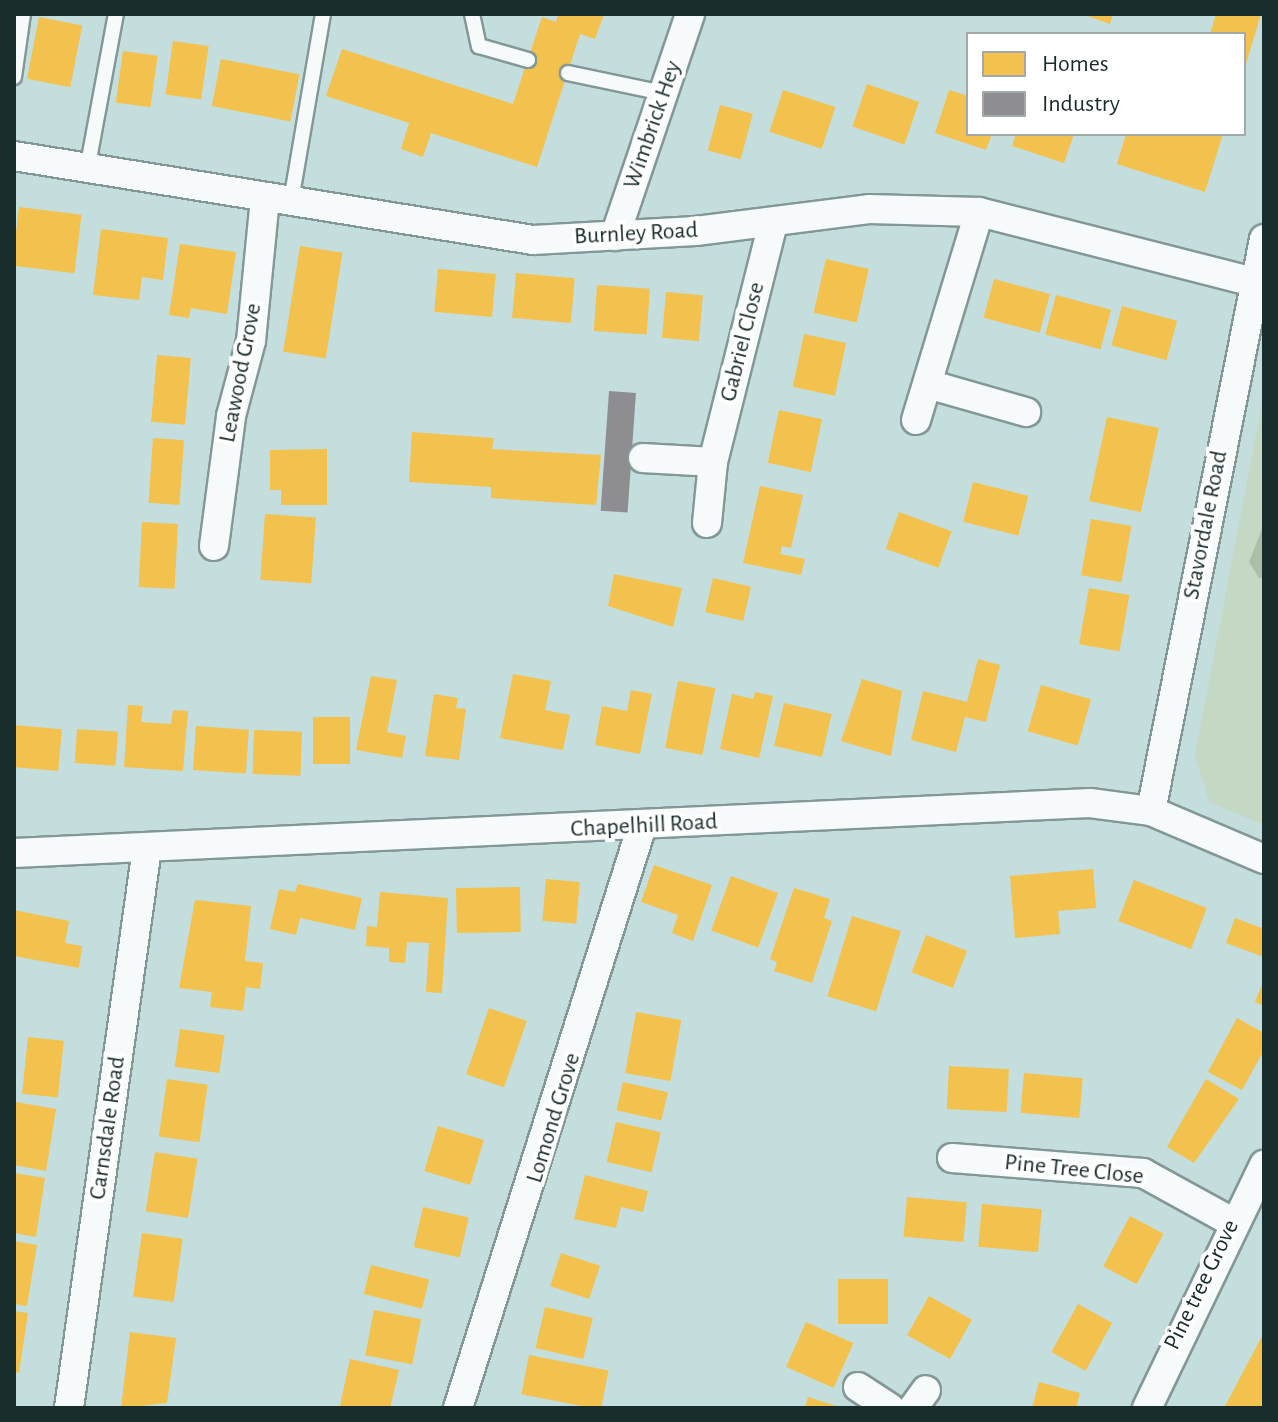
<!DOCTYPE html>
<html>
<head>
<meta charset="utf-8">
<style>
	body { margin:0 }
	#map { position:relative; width:1278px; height:1422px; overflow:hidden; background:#c4dedd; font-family:"Alegreya Sans",sans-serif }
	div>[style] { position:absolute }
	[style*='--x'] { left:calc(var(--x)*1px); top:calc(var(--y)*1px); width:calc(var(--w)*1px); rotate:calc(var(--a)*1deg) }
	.green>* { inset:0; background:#c5d8c3 }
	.forest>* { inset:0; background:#abbfa8 }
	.homes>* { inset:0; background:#f2c14e; transform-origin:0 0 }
	.industry>* { inset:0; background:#8d8d92; transform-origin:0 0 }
	.roads { filter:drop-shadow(2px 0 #839797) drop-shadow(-2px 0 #839797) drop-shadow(0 2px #839797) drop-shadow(0 -2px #839797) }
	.lane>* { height:14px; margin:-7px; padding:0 7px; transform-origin:7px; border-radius:7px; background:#f6fafa }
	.street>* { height:28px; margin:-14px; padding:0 14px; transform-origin:14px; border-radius:14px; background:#f6fafa }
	span { translate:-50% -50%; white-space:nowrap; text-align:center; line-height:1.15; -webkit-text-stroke:8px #fff; paint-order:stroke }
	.street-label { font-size:24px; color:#182c2b }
	.frame { position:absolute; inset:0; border:16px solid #182c2b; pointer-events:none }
	.legend { position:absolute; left:966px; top:32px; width:280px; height:104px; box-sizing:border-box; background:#fff; border:2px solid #a3abaa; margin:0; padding:10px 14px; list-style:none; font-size:24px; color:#182c2b }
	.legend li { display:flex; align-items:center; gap:16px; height:40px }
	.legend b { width:40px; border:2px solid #a3abaa }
</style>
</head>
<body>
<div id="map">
	<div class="green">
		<div style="clip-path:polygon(1264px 392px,1264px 825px,1209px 802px,1195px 755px)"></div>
	</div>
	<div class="forest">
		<div style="clip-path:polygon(1264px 524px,1264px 578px,1259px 578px,1249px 562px)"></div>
	</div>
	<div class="homes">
		<div style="clip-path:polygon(558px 14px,604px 14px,595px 39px,580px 34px,537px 167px,431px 133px,423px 157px,401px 149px,409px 123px,326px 96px,342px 49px,513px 104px,542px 17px,556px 22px)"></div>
		<div style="clip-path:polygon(1082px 14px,1113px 14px,1110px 24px)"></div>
		<div style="clip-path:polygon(1216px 14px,1261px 14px,1245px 67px,1244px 34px,1210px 34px)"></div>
		<div style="left:39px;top:17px;width:44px;height:63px;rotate:11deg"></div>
		<div style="left:173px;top:41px;width:36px;height:54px;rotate:8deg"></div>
		<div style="left:123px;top:51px;width:35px;height:52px;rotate:8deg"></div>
		<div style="left:221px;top:59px;width:80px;height:48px;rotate:11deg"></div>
		<div style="left:867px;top:84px;width:55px;height:45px;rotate:19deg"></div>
		<div style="left:783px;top:90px;width:55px;height:44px;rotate:18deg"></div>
		<div style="clip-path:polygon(949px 90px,968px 96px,968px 134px,992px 134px,986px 150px,935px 133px)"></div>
		<div style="left:720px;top:105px;width:34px;height:47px;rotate:15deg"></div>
		<div style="clip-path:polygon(1016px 134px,1074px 134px,1064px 163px,1012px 146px)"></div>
		<div style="clip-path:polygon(1126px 134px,1223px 134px,1205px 192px,1117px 164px)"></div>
		<div style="left:19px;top:207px;width:63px;height:59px;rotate:7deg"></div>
		<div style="clip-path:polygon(101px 229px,168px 238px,163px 280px,142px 277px,139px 300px,93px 295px)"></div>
		<div style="clip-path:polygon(180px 244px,236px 252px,227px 314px,191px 308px,189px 318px,169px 315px)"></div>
		<div style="left:300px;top:246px;width:43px;height:107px;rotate:9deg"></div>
		<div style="left:826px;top:259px;width:44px;height:55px;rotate:13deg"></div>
		<div style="left:438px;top:269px;width:58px;height:43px;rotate:5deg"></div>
		<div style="left:516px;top:273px;width:59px;height:45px;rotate:5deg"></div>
		<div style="left:994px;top:279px;width:58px;height:40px;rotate:15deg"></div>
		<div style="left:597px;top:285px;width:53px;height:46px;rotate:4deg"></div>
		<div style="left:666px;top:292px;width:37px;height:46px;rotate:5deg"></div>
		<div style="left:1056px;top:295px;width:57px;height:41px;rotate:15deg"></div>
		<div style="left:1122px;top:306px;width:57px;height:41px;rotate:15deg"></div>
		<div style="left:804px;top:334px;width:43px;height:54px;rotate:12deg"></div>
		<div style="left:157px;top:355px;width:34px;height:67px;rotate:5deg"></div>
		<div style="left:779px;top:410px;width:44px;height:54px;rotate:12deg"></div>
		<div style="left:1107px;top:417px;width:53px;height:86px;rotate:12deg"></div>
		<div style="clip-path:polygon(412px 432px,494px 438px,492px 449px,601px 455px,596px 505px,491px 498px,491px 487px,409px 482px)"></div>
		<div style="left:153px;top:438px;width:31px;height:65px;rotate:4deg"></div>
		<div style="clip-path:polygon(327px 449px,327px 505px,281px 505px,281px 490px,270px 490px,270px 450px)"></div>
		<div style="left:973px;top:482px;width:57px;height:41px;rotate:14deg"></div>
		<div style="clip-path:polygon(760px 486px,803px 495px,791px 548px,782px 546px,780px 554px,805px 559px,801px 575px,743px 563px)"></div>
		<div style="left:899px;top:512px;width:56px;height:39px;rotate:20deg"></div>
		<div style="left:265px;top:514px;width:51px;height:66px;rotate:4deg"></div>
		<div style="left:1091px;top:519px;width:41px;height:57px;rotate:10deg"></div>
		<div style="left:142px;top:522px;width:36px;height:65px;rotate:3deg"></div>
		<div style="clip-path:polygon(614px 574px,682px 588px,673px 627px,608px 606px)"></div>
		<div style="left:713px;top:578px;width:39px;height:35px;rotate:13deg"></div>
		<div style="left:1089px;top:588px;width:41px;height:57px;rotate:10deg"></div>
		<div style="clip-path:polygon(978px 659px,1000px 665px,986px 722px,965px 717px,956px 752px,911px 740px,923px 691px,967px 702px)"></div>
		<div style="clip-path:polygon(513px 674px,551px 681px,545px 710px,570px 715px,563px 750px,500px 738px)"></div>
		<div style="clip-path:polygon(371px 676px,397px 680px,387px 732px,406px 736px,402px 758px,356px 750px)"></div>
		<div style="clip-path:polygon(862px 679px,902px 691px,891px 756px,841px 741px)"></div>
		<div style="left:678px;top:681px;width:38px;height:68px;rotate:11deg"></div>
		<div style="left:1041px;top:685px;width:52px;height:48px;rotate:16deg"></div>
		<div style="clip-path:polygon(631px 690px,652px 694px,640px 754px,595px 745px,602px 706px,627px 711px)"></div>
		<div style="clip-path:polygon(755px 692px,773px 696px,759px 758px,720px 749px,732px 694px,753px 699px)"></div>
		<div style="clip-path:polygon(434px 694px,458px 698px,456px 708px,466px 709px,459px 760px,425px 756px)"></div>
		<div style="left:784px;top:703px;width:49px;height:44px;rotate:13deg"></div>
		<div style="clip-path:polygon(128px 705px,143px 706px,141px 722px,171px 724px,173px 710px,188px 711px,183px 771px,124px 767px)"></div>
		<div style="left:313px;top:717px;width:37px;height:47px"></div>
		<div style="left:14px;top:725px;width:48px;height:42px;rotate:5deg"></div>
		<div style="left:196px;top:726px;width:53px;height:44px;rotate:4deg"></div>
		<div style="left:77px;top:729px;width:41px;height:34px;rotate:4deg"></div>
		<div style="left:254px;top:730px;width:48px;height:44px;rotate:2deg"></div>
		<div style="clip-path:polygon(654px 865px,712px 885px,693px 941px,672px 933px,678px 915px,641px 902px)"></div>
		<div style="clip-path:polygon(1093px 869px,1096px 908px,1058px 911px,1060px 934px,1015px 938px,1010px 876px)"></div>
		<div style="left:731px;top:876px;width:50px;height:58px;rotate:20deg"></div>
		<div style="left:546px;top:879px;width:34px;height:42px;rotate:5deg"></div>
		<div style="left:1134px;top:880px;width:78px;height:44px;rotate:21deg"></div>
		<div style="clip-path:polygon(298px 884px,362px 898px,355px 930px,300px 918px,296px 935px,270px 929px,279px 889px,295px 892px)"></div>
		<div style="left:520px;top:887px;width:45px;height:64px;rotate:89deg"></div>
		<div style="clip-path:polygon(794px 888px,830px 899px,824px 918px,832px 921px,812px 983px,774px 971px,777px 962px,770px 959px)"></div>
		<div style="clip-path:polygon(380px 892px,448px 898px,442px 993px,426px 992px,429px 943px,407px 942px,405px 963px,389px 962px,389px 948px,366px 946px,367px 926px,377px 927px)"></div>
		<div style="clip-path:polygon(195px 900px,251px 906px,245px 961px,263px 963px,260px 989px,246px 987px,243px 1011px,210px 1007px,212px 992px,179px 988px)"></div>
		<div style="clip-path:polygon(14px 910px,69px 921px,65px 943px,82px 946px,79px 968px,14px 956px)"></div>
		<div style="left:852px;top:916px;width:51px;height:84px;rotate:17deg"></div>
		<div style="clip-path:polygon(1235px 918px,1264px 929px,1264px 957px,1226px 943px)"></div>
		<div style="left:926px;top:935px;width:44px;height:40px;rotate:21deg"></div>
		<div style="clip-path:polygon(1264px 979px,1264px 1006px,1255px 1002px)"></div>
		<div style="left:489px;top:1008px;width:40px;height:70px;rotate:19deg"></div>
		<div style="left:636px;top:1012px;width:46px;height:62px;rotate:10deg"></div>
		<div style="clip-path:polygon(1237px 1018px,1264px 1033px,1264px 1050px,1242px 1090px,1208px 1072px)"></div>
		<div style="left:180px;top:1029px;width:45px;height:38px;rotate:8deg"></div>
		<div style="left:28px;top:1037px;width:36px;height:57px;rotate:6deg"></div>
		<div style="left:949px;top:1066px;width:60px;height:43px;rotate:3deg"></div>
		<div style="left:1024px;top:1073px;width:59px;height:40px;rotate:5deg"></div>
		<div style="left:167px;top:1079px;width:41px;height:58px;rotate:8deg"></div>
		<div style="clip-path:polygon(1206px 1079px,1239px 1099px,1194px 1163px,1167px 1147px)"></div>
		<div style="left:623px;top:1082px;width:46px;height:29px;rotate:13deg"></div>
		<div style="clip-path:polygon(16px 1102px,56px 1109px,46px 1171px,14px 1165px)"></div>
		<div style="left:616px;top:1122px;width:46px;height:41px;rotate:13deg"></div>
		<div style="left:438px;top:1126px;width:48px;height:47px;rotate:17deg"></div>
		<div style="left:155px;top:1152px;width:43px;height:60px;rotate:9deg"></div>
		<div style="clip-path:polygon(14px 1173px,45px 1178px,36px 1237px,14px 1233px)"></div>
		<div style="clip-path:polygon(585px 1175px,648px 1191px,643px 1212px,621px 1207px,616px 1228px,574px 1219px)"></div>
		<div style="left:907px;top:1197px;width:60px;height:40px;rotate:5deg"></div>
		<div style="left:982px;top:1204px;width:60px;height:43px;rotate:5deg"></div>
		<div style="left:423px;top:1207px;width:47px;height:41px;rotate:13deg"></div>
		<div style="left:1130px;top:1216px;width:38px;height:57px;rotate:28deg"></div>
		<div style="left:142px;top:1233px;width:41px;height:64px;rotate:8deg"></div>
		<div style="clip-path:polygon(14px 1241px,37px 1245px,27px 1306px,14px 1304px)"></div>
		<div style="left:561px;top:1253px;width:41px;height:35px;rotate:18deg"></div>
		<div style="left:371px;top:1265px;width:60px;height:30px;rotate:14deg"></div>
		<div style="left:838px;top:1279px;width:50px;height:45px"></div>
		<div style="left:929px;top:1296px;width:49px;height:45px;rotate:29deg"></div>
		<div style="left:1078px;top:1304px;width:39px;height:55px;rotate:29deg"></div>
		<div style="left:545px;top:1307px;width:49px;height:42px;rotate:13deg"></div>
		<div style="left:374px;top:1310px;width:48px;height:46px;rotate:11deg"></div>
		<div style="clip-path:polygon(14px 1311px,28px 1313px,19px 1373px,14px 1372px)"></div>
		<div style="left:806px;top:1322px;width:52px;height:49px;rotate:24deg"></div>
		<div style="clip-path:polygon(130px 1332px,176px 1338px,167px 1403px,121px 1408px)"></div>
		<div style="clip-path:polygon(1262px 1336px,1264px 1408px,1224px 1408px,1242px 1374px)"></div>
		<div style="left:529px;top:1355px;width:81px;height:40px;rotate:11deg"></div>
		<div style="clip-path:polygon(350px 1359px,399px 1370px,390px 1408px,340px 1406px)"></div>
		<div style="clip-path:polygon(1039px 1382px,1080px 1393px,1076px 1408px,1032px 1408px)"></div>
		<div style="clip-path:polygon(808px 1397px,840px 1407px,840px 1408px,805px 1408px)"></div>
	</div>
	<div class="industry">
		<div style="left:609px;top:391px;width:27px;height:120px;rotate:4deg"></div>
	</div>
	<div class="roads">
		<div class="lane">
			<div style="--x:472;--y:14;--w:33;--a:78"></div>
			<div style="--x:479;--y:46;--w:51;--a:15.9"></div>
			<div style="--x:568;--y:73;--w:97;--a:11.9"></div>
			<div style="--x:14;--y:77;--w:64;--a:-81.9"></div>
			<div style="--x:87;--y:170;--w:159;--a:-79.5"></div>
			<div style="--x:291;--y:201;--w:190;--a:-80.3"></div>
		</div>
		<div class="street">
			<div style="--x:14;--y:156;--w:526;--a:9.19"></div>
			<div style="--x:533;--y:240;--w:163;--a:-3.2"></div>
			<div style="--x:696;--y:231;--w:174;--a:-7.2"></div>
			<div style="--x:869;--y:209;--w:110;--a:1.6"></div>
			<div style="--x:979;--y:212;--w:283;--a:14.3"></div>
			<div style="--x:615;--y:236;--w:234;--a:-71.3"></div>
			<div style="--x:931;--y:385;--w:99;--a:15.9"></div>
			<div style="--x:916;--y:420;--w:217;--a:-73.1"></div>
			<div style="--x:643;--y:458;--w:70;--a:3.3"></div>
			<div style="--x:713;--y:462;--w:246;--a:-75.9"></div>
			<div style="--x:707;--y:523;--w:61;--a:-84.4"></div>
			<div style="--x:214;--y:546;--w:131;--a:-82.5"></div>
			<div style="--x:231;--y:416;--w:78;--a:-75.1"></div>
			<div style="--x:251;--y:341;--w:143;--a:-84.4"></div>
			<div style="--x:1151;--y:811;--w:583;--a:-78.82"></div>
			<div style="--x:14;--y:853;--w:1077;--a:-2.66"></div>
			<div style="--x:1090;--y:803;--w:62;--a:7.5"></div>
			<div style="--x:1151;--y:811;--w:123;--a:23"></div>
			<div style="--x:952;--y:1158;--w:192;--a:4.5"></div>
			<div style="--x:1143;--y:1173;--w:102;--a:28.8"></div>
			<div style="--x:858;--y:1387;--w:38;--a:33"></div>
			<div style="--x:69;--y:1408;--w:565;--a:-82.07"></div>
			<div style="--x:458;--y:1408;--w:610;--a:-72.46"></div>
			<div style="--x:913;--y:1408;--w:22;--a:-54"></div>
			<div style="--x:1147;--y:1408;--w:270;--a:-64.3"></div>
		</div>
	</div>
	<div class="street-label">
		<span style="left:653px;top:125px;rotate:-71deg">Wimbrick Hey</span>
		<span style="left:636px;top:234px;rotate:-3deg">Burnley Road</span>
		<span style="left:743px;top:342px;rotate:-76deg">Gabriel Close</span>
		<span style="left:241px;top:373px;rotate:-79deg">Leawood Grove</span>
		<span style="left:1206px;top:525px;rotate:-79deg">Stavordale Road</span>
		<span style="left:644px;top:826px;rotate:-3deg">Chapelhill Road</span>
		<span style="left:554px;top:1118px;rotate:-73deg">Lomond Grove</span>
		<span style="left:108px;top:1128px;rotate:-82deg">Carnsdale Road</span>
		<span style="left:1074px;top:1170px;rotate:6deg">Pine Tree Close</span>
		<span style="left:1202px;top:1285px;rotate:-64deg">Pine tree Grove</span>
	</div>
	<div class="frame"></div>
	<ul class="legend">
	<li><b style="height:22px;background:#f2c14e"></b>Homes</li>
	<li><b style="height:22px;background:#8d8d92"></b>Industry</li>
	</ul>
</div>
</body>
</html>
